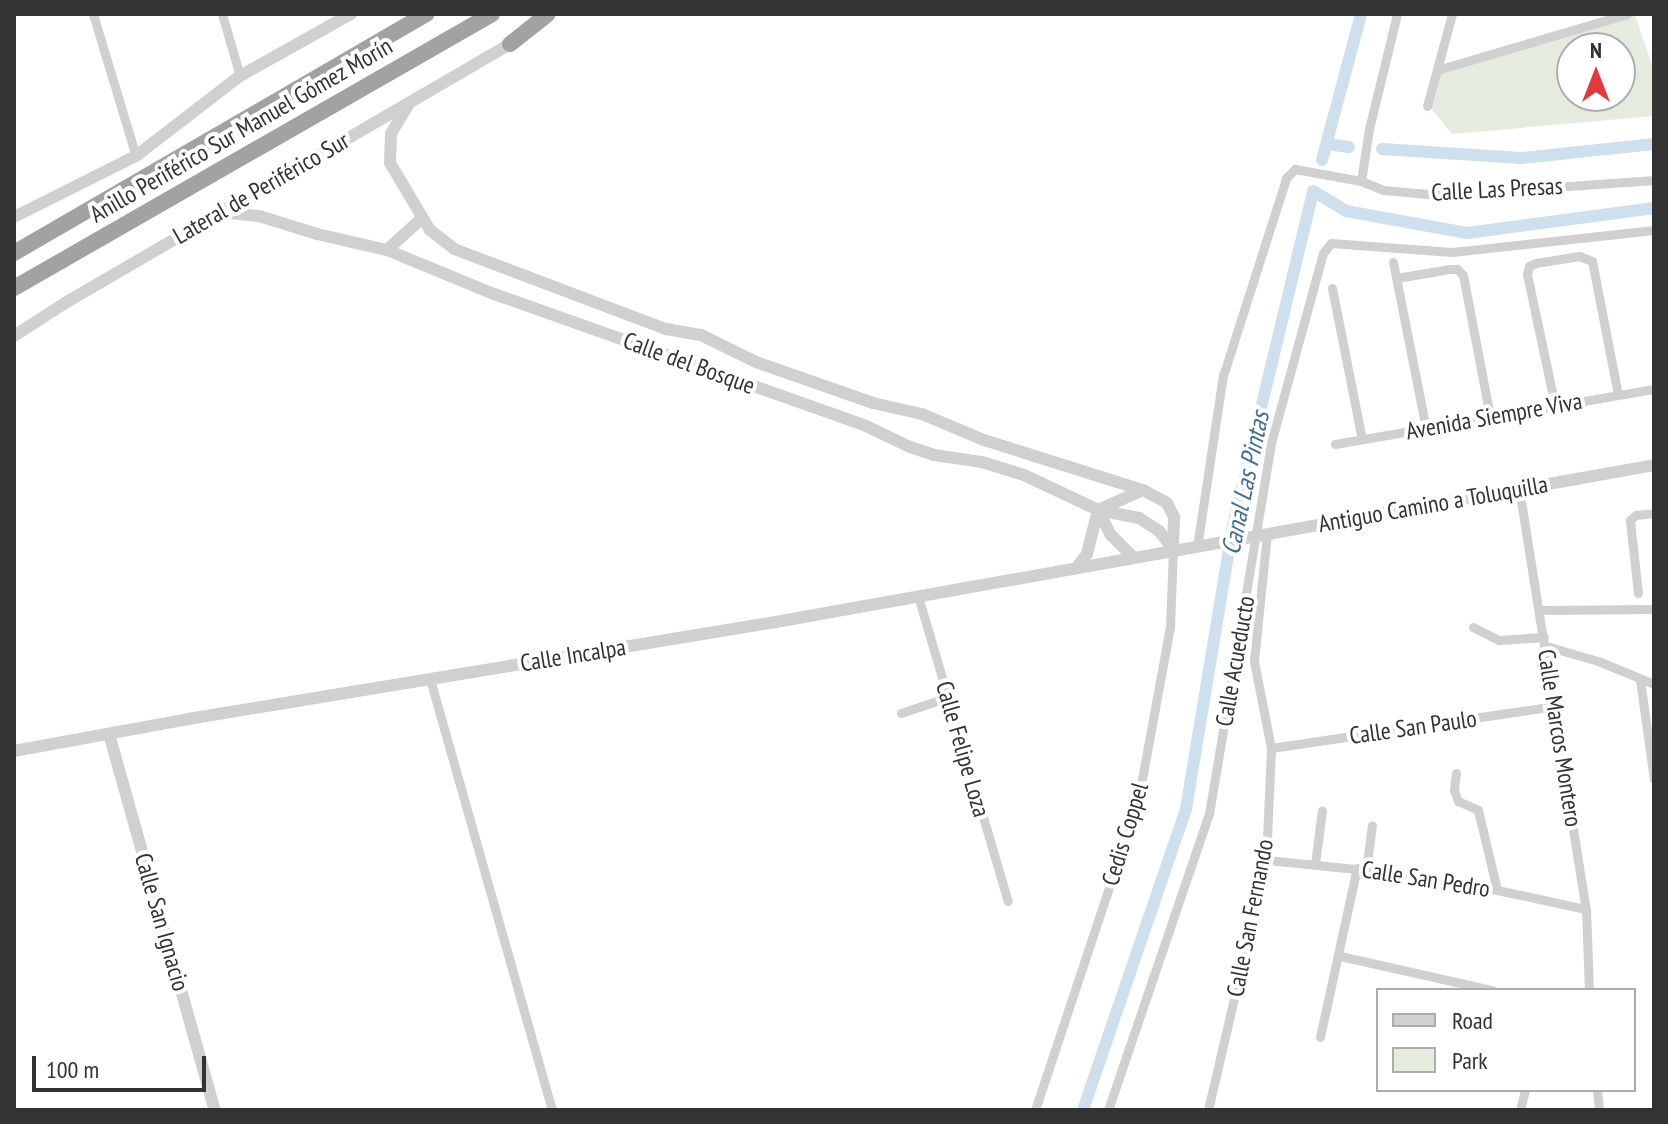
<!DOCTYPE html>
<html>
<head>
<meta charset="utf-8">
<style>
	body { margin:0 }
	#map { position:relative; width:1668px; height:1124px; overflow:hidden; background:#fff; font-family:"PT Sans Narrow",sans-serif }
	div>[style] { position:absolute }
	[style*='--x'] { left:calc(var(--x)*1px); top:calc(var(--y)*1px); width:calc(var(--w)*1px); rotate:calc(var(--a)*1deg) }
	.green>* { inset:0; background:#e5ecdf }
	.canal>* { height:12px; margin:-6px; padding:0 6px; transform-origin:6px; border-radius:6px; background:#cee0ee }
	.minor>* { height:9px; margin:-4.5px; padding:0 4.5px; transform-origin:4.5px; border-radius:4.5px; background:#d0d0d0 }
	.tertiary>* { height:12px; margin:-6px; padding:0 6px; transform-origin:6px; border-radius:6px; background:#d0d0d0 }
	.trunk>* { height:16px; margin:-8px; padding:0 8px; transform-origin:8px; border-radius:8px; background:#a2a2a2 }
	span { translate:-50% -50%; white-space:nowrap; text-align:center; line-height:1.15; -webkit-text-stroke:8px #fff; paint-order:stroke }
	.street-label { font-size:24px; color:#333 }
	.water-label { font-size:26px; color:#3f6f96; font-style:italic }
	.frame { position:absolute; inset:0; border:16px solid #333; pointer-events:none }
	.legend { position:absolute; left:1376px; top:988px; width:260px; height:104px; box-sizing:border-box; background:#fff; border:2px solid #adadad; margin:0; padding:10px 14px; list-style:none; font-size:24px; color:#333 }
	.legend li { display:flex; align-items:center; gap:16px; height:40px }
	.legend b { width:40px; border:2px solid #adadad }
	.north { position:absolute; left:1556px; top:32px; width:80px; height:80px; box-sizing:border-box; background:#fff; border:2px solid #adadad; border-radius:50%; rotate:0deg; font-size:22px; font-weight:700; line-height:32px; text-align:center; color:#333 }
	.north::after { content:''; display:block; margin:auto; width:28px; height:36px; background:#e6383a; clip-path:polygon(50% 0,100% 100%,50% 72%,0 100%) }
	.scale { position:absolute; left:32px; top:1056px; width:174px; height:36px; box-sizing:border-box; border:4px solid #333; border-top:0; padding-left:10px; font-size:24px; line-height:28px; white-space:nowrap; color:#333; -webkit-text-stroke:6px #fff; paint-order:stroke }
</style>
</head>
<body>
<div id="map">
	<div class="green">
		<div style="clip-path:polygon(evenodd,1635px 15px,1654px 71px,1654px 116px,1452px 134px,1430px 107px,1441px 71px,1635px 15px,1572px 48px,1620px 48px,1620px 96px,1572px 96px,1572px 48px)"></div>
	</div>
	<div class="canal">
		<div style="--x:1327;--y:144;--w:22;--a:8"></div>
		<div style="--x:1382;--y:149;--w:139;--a:3.7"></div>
		<div style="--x:1521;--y:158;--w:134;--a:-6"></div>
		<div style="--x:1322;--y:160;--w:151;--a:-75"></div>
		<div style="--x:1083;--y:1110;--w:318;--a:-71.1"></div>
		<div style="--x:1186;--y:809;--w:288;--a:-80.6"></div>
		<div style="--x:1233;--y:525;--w:343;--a:-76.5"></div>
		<div style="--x:1313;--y:191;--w:39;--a:31"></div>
		<div style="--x:1346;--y:211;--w:123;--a:10.3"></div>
		<div style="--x:1467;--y:233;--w:189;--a:-7.6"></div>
	</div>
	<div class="minor">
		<div style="--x:93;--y:14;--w:148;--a:73.2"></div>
		<div style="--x:222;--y:14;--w:65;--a:73.8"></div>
		<div style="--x:1437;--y:70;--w:198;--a:-16.4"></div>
		<div style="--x:1427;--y:106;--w:95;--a:-74.8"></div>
		<div style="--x:1361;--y:181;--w:53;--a:-81.3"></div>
		<div style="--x:1369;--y:129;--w:118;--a:-76.3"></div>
		<div style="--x:1393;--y:262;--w:169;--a:78.8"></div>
		<div style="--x:1397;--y:278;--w:53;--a:-9.8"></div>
		<div style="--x:1449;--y:269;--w:8;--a:0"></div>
		<div style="--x:1457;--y:269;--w:8;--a:45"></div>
		<div style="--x:1463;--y:275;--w:145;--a:79.2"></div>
		<div style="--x:1332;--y:288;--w:154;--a:78.8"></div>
		<div style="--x:1555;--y:406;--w:135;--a:-102"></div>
		<div style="--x:1527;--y:274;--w:8;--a:-76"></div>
		<div style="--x:1529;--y:266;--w:8;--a:-23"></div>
		<div style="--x:1536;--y:263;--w:44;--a:-9.2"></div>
		<div style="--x:1579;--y:256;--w:14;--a:21"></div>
		<div style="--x:1592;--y:261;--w:136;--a:79"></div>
		<div style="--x:1335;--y:444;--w:324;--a:-9.8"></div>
		<div style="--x:1519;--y:488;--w:426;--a:81"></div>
		<div style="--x:1586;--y:909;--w:81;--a:87.9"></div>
		<div style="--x:1197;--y:547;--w:173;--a:-81.4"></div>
		<div style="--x:1223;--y:376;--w:208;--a:-72.3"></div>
		<div style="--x:1286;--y:178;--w:13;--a:-45"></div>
		<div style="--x:1295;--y:169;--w:67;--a:10.3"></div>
		<div style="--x:1361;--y:181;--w:24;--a:22"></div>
		<div style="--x:1383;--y:190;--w:57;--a:5"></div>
		<div style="--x:1440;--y:195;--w:215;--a:-4"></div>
		<div style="--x:1638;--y:593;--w:73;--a:-96.3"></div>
		<div style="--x:1630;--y:520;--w:8;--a:-40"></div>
		<div style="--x:1636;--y:515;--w:18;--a:-6"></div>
		<div style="--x:918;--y:596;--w:318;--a:73.6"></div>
		<div style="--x:1540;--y:610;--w:114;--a:-0.5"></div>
		<div style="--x:1473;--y:627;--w:29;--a:27"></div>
		<div style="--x:1499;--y:640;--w:45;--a:-3.8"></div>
		<div style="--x:1546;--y:646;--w:54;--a:16.1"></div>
		<div style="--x:1598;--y:661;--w:61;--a:22.3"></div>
		<div style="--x:430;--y:679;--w:448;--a:74.2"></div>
		<div style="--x:1640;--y:680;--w:100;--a:82"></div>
		<div style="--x:901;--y:713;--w:50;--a:-18.8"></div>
		<div style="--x:1271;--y:748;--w:287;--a:-8.4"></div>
		<div style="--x:1456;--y:773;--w:17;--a:97"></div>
		<div style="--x:1454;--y:790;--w:12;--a:70"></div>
		<div style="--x:1458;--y:801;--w:22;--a:24"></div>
		<div style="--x:1478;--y:810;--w:82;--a:76.6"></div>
		<div style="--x:1266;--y:860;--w:100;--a:5.7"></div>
		<div style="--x:1366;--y:870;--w:133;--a:8.7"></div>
		<div style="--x:1497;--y:890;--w:91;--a:12.1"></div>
		<div style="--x:1315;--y:864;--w:54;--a:-82.6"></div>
		<div style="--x:1366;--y:870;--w:45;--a:-82.4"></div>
		<div style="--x:1340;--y:956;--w:156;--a:12.6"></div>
		<div style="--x:1320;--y:1037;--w:173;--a:-77.7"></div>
		<div style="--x:1597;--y:1090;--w:20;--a:84"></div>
		<div style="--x:1035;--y:1110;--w:326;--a:-71.6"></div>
		<div style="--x:1138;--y:801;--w:177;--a:-79.6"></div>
		<div style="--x:1170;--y:627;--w:78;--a:-87.8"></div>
		<div style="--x:1108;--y:1110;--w:313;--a:-71.2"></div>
		<div style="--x:1209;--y:814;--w:376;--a:-80.5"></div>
		<div style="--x:1271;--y:443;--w:197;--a:-74.7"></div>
		<div style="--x:1323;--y:253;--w:13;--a:-51"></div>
		<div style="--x:1331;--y:243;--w:121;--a:4.3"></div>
		<div style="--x:1452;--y:252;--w:203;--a:-6.2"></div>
		<div style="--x:1208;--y:1110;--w:257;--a:-76.9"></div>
		<div style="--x:1266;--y:860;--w:112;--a:-87.4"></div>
		<div style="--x:1271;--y:748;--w:89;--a:-101.1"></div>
		<div style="--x:1254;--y:661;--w:128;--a:-84.2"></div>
		<div style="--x:1520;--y:1110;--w:21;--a:-76"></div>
	</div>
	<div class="tertiary">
		<div style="--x:410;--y:102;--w:37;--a:121"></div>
		<div style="--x:391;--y:134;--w:29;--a:92"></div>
		<div style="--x:390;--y:163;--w:78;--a:59.2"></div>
		<div style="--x:430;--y:230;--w:31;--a:38"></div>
		<div style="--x:454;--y:249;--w:227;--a:20.7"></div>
		<div style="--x:666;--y:329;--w:36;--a:10"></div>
		<div style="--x:701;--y:335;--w:61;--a:26.1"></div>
		<div style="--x:756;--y:362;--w:124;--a:19.3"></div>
		<div style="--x:873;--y:403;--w:50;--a:12.7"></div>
		<div style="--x:922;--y:414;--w:67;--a:22.8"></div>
		<div style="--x:984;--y:440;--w:167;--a:17.5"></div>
		<div style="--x:1143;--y:490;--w:27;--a:28"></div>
		<div style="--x:1167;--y:503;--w:16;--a:63"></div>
		<div style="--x:1174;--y:517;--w:32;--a:92"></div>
		<div style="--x:220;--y:212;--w:39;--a:6"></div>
		<div style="--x:259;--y:216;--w:61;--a:17.2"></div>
		<div style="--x:317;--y:234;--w:72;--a:12.9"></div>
		<div style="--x:387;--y:250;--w:116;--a:22.4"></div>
		<div style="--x:494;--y:294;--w:395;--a:19.5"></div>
		<div style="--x:866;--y:426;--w:49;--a:25.5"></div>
		<div style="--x:910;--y:447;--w:25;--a:18"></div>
		<div style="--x:934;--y:455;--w:49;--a:8.3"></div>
		<div style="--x:982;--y:462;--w:44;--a:17.2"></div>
		<div style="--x:1024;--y:475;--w:82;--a:25.3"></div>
		<div style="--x:1098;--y:510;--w:28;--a:63"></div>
		<div style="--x:1111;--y:535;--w:30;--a:45"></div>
		<div style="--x:14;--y:217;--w:136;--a:-26.6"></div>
		<div style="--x:136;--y:156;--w:131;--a:-37.6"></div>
		<div style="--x:240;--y:76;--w:127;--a:-29.2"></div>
		<div style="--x:387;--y:250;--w:47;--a:-42.4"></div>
		<div style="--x:14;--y:336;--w:61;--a:-32.9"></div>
		<div style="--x:65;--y:303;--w:515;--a:-30.2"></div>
		<div style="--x:1098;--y:510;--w:42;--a:11"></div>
		<div style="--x:1139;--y:518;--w:24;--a:33"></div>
		<div style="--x:1159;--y:531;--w:23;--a:52"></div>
		<div style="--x:1098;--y:510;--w:49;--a:-24"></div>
		<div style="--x:1077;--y:567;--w:16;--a:-52"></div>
		<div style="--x:1087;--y:554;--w:45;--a:-76"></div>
		<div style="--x:109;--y:734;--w:391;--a:74.3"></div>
		<div style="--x:14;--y:751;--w:177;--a:-10.4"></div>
		<div style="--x:188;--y:719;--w:590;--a:-9.37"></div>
		<div style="--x:770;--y:623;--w:898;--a:-10.13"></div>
	</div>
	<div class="trunk">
		<div style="--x:510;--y:44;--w:48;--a:-38.3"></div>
		<div style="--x:14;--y:253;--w:477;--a:-30.1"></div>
		<div style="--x:14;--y:288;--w:551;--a:-29.82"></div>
	</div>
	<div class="street-label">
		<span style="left:241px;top:130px;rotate:-30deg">Anillo Periférico Sur Manuel Gómez Morín</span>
		<span style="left:261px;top:188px;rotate:-30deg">Lateral de Periférico Sur</span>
		<span style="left:1497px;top:189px;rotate:-3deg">Calle Las Presas</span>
		<span style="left:689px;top:363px;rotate:20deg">Calle del Bosque</span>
		<span style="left:1494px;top:416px;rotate:-10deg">Avenida Siempre Viva</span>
		<span style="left:1433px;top:504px;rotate:-10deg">Antiguo Camino a Toluquilla</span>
		<span style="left:573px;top:655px;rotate:-9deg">Calle Incalpa</span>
		<span style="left:1235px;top:661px;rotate:-80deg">Calle Acueducto</span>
		<span style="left:1413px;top:727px;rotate:-8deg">Calle San Paulo</span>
		<span style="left:1560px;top:738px;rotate:81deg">Calle Marcos Montero</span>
		<span style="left:963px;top:749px;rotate:74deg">Calle Felipe Loza</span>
		<span style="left:1125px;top:834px;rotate:-73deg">Cedis Coppel</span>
		<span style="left:1426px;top:879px;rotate:9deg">Calle San Pedro</span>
		<span style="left:1250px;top:918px;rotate:-79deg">Calle San Fernando</span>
		<span style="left:162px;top:922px;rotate:74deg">Calle San Ignacio</span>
	</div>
	<div class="water-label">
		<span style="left:1245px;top:483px;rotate:-78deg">Canal Las Pintas</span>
	</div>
	<div class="frame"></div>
	<ul class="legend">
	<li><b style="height:10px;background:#d0d0d0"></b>Road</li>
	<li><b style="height:22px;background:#e5ecdf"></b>Park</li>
	</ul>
	<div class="north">N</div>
	<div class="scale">100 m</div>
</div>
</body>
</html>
